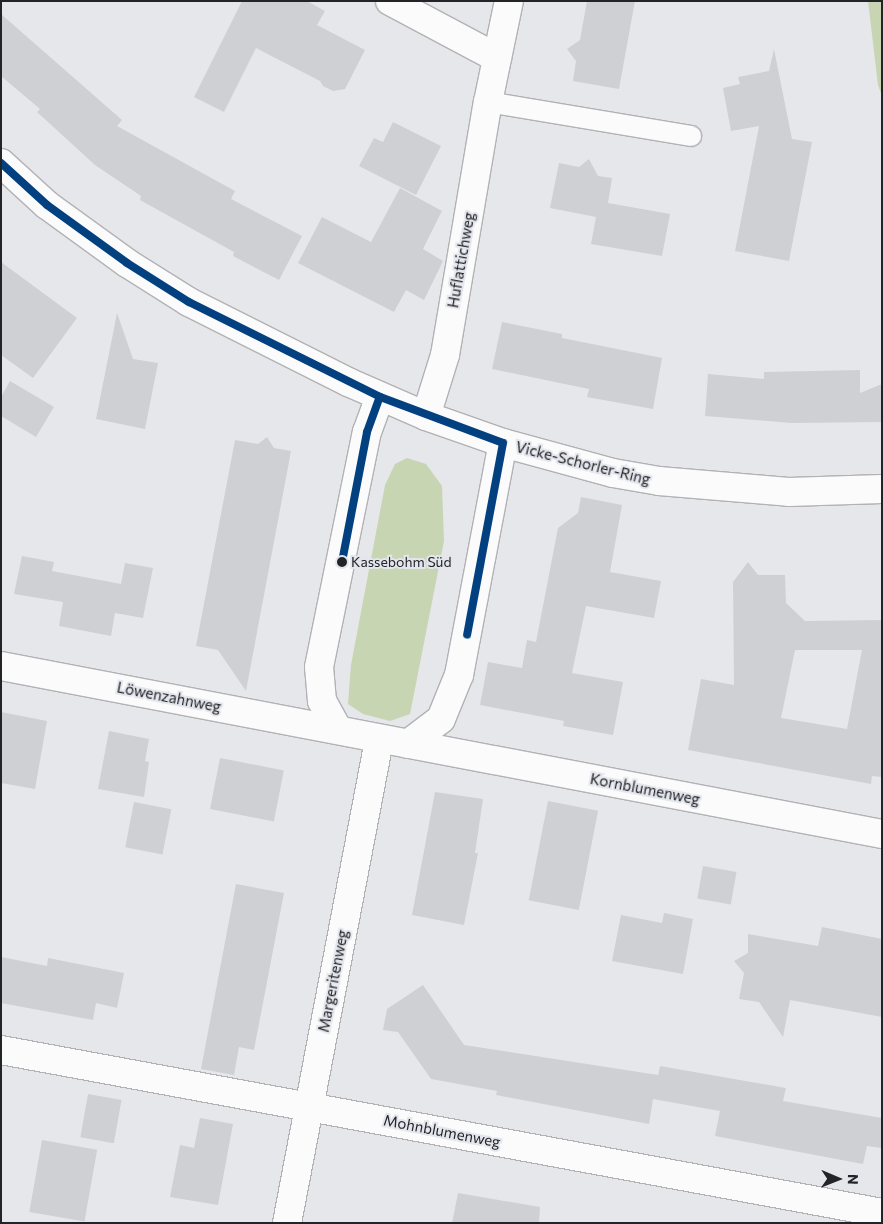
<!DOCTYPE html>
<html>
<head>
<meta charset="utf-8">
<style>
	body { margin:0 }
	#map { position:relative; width:883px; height:1224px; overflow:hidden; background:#e6e7eb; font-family:Commissioner,sans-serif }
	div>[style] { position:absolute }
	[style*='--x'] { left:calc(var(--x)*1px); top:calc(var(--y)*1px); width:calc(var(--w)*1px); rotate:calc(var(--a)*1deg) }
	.green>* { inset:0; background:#c7d5b2 }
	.building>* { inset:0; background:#cfd0d3; transform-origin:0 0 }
	.roads { filter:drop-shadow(1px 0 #b2b2b5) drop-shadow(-1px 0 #b2b2b5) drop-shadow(0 1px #b2b2b5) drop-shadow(0 -1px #b2b2b5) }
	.lane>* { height:20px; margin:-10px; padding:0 10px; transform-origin:10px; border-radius:10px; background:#fbfbfc }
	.street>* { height:28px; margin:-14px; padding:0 14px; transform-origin:14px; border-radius:14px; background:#fbfbfc }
	.bus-1>* { height:8px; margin:-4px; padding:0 4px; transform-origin:4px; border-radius:4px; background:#024080 }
	.dots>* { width:14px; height:14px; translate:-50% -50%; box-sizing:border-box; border:2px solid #e4e6ed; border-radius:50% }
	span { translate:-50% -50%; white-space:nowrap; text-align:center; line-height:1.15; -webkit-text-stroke:4px #e4e6ed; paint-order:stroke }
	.bus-label { font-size:14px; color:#232427 }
	.left { translate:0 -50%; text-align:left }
	.street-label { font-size:15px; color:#232427 }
	.frame { position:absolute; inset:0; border:2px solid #232427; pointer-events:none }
	.north { position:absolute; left:813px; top:1154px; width:50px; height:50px; -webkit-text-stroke:4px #e4e6ed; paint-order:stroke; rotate:91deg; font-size:14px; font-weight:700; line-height:20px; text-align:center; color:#232427 }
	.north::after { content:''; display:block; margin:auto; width:18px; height:22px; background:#232427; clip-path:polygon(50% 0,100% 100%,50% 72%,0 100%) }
</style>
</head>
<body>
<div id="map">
	<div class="green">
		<div style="clip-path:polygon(868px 1px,882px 1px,882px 96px,878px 85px)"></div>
		<div style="clip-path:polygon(407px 458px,426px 464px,442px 486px,444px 541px,410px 714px,390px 721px,363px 714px,348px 704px,351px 665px,385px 485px,395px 464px)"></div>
	</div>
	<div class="building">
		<div style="clip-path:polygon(242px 1px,307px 1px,325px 11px,317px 25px,365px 50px,345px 89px,333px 91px,323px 86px,320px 81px,256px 48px,224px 112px,194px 97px)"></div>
		<div style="clip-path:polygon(587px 1px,635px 1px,619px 89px,573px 81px,576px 61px,567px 49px,580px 40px)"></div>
		<div style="clip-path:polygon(1px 14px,122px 120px,117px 126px,235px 191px,231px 199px,302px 236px,279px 280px,233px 256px,234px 252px,140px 200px,141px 196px,95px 165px,37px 112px,40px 109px,1px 76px)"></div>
		<div style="clip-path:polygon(774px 49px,792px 139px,812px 142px,789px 261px,735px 251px,759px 126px,731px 131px,723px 88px,740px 84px,738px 77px,769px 71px)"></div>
		<div style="clip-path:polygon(393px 122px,441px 146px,416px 195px,359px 166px,374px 138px,383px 142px)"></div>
		<div style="clip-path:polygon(589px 159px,598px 176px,612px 178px,608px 203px,670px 214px,662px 256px,591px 244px,596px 217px,550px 208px,559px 163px,579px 167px)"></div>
		<div style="clip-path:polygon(400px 188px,442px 211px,423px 249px,443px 261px,424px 300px,406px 290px,394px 312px,298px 263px,322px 217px,371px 242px)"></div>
		<div style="clip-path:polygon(1px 262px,77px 318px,33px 378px,1px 355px)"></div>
		<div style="clip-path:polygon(117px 313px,133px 359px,158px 363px,145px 429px,96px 419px)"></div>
		<div style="clip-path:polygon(502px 322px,562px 334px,562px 338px,662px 358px,653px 409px,587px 397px,589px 389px,492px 369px)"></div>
		<div style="clip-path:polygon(860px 370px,860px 393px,882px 384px,882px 422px,792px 423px,705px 416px,708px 374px,764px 379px,764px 372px)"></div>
		<div style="clip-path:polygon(10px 381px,54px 407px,36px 437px,1px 416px,1px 397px)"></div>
		<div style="clip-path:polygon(267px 437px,274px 448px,291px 451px,246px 691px,218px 650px,196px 646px,235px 440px,258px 444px)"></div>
		<div style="clip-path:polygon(581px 497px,622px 505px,610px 572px,661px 581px,654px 618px,586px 606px,572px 673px,623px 682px,613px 735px,563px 726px,564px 721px,480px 705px,488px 662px,522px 668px,527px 640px,536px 642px,558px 528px,578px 513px)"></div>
		<div style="clip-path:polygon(22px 556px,54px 562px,52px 571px,121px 584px,125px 563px,153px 568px,143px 618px,115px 613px,111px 636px,59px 626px,63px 602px,14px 594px)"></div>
		<div style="clip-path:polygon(evenodd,748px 562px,758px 575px,785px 575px,786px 603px,805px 621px,882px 620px,882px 777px,872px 776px,871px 784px,688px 750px,701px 679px,734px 685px,733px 582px,748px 562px,795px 650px,862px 650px,847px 729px,781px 718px,795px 650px)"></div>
		<div style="clip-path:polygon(1px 712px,47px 721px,35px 789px,1px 783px)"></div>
		<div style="clip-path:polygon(109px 731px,149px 739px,145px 761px,149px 762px,144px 797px,98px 789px)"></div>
		<div style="left:220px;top:758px;width:65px;height:52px;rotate:11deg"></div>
		<div style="clip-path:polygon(435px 792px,483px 799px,475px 853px,478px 853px,464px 925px,412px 915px)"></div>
		<div style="left:548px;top:801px;width:51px;height:101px;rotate:11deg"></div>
		<div style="left:134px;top:802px;width:38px;height:46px;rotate:11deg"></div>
		<div style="left:703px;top:866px;width:34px;height:33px;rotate:10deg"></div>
		<div style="clip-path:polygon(236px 884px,284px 893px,254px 1050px,239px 1047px,234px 1075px,201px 1069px)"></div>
		<div style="clip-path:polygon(664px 913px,693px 919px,683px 974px,612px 961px,621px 915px,662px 923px)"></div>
		<div style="clip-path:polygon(822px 927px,882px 939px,882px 1017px,790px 1000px,783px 1037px,759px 1002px,739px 999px,744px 973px,734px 961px,748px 953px,748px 934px,818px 946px)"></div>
		<div style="clip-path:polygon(1px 957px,47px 966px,48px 958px,124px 973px,117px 1008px,96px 1003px,93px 1020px,1px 1003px)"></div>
		<div style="clip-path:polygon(423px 985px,464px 1045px,658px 1075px,657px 1080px,660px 1066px,786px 1088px,783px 1101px,882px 1118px,882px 1148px,867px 1146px,863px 1164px,715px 1136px,720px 1111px,653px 1099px,649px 1124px,496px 1095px,497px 1091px,431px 1079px,398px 1032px,383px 1030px,387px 1009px)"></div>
		<div style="left:88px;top:1094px;width:34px;height:44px;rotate:10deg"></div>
		<div style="clip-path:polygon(200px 1118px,233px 1124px,218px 1205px,170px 1197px,180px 1145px,194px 1148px)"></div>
		<div style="left:42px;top:1140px;width:56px;height:73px;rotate:10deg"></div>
		<div style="clip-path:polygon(458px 1193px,540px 1207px,539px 1223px,452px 1223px)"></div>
	</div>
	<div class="roads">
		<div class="lane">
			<div style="--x:488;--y:102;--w:206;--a:9.5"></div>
		</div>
		<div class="street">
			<div style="--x:390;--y:1;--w:121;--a:28"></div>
			<div style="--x:1;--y:163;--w:62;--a:42.4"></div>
			<div style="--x:47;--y:205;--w:99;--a:35.9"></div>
			<div style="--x:127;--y:263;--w:73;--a:32.2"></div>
			<div style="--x:189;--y:302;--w:178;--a:26.7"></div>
			<div style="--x:348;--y:382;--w:85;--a:23.6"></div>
			<div style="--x:426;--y:416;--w:82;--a:19.3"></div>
			<div style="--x:503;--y:443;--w:114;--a:15.3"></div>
			<div style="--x:613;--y:473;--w:47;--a:9.9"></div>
			<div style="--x:659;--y:481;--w:130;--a:4.8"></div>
			<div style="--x:789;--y:492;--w:93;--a:-1.8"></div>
			<div style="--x:426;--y:416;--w:64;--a:-72.7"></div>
			<div style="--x:445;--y:355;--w:257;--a:-80.4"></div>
			<div style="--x:488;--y:102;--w:103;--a:-78.3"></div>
			<div style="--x:1;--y:666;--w:897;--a:10.8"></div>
			<div style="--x:337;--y:728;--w:31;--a:-119"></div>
			<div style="--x:322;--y:701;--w:34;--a:-95"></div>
			<div style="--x:319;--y:667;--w:240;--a:-78.5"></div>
			<div style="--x:367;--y:432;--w:37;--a:-70"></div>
			<div style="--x:408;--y:744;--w:41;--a:-37.1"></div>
			<div style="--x:441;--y:719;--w:48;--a:-67.8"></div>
			<div style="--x:459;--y:675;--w:236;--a:-79.3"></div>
			<div style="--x:1;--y:1050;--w:896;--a:10.48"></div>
			<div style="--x:287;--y:1223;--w:493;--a:-79.2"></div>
		</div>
	</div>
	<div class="bus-1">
		<div style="--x:1;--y:163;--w:62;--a:42.4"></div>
		<div style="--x:47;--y:205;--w:99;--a:35.9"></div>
		<div style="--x:127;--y:263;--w:73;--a:32.2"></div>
		<div style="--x:189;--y:302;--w:213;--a:26.4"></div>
		<div style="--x:380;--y:397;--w:131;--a:20.5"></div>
		<div style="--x:503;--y:443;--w:195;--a:100.6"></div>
		<div style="--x:342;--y:562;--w:132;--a:-79.1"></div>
		<div style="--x:367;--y:432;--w:37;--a:-70"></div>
	</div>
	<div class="dots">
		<div style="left:342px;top:562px;background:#232427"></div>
	</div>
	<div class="bus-label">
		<span class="left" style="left:351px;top:562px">Kassebohm Süd</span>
	</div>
	<div class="street-label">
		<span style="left:461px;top:260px;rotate:-80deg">Huflattichweg</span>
		<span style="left:583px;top:463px;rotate:14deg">Vicke-Schorler-Ring</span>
		<span style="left:169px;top:697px;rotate:11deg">Löwenzahnweg</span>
		<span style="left:645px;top:789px;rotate:11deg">Kornblumenweg</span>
		<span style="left:333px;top:981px;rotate:-79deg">Margeritenweg</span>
		<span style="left:442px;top:1131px;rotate:11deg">Mohnblumenweg</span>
	</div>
	<div class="frame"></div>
	<div class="north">N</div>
</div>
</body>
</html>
